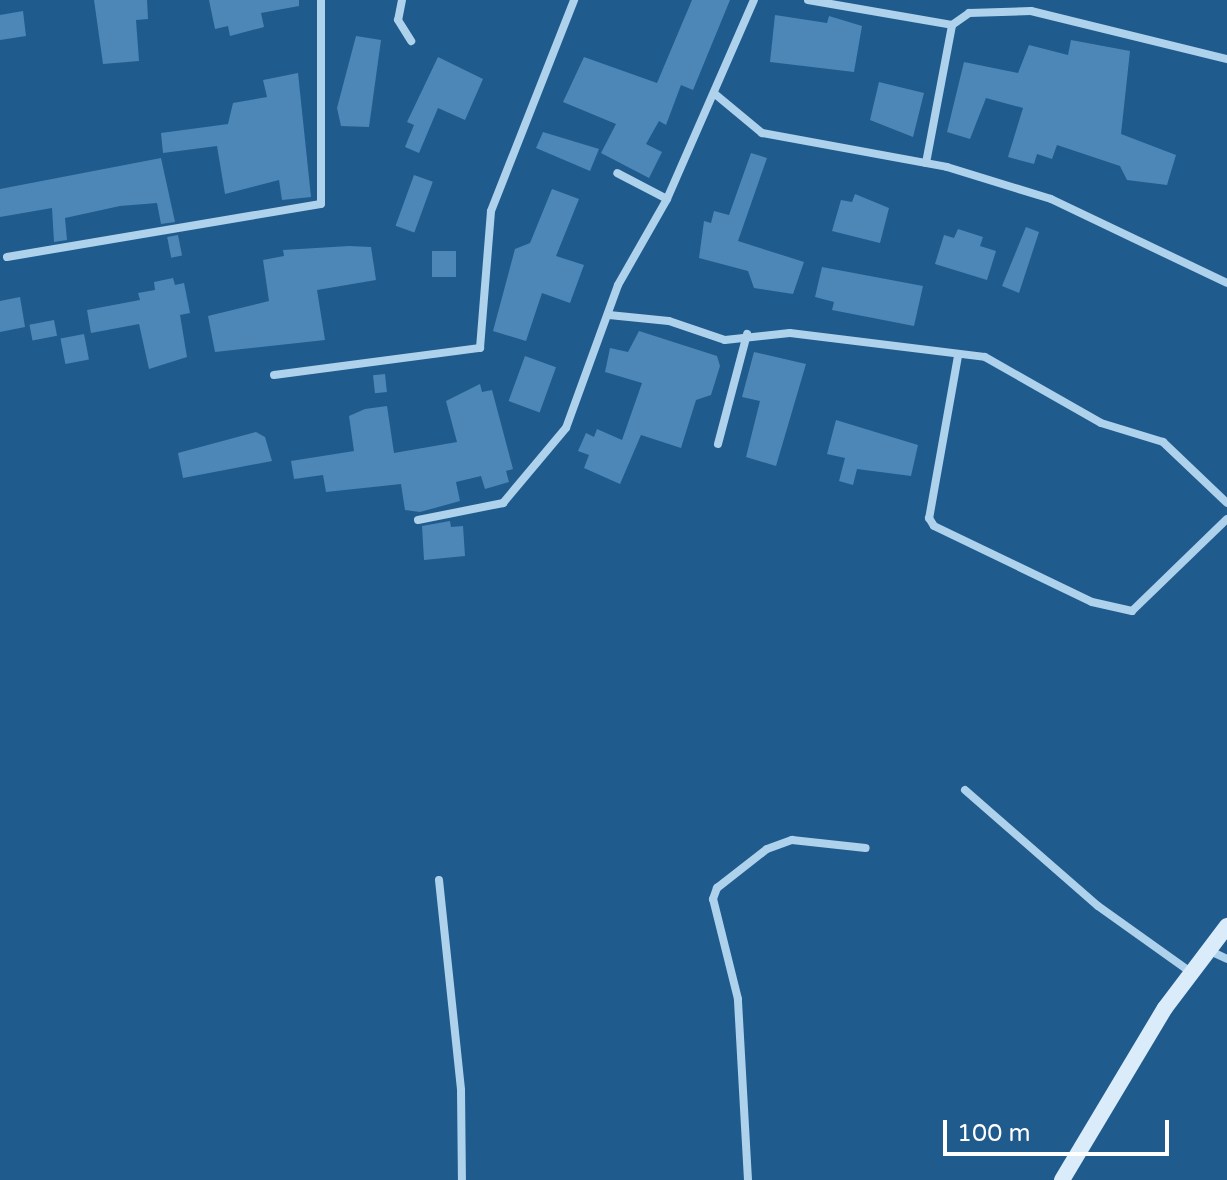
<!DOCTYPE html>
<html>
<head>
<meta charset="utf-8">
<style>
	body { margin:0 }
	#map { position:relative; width:1227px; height:1180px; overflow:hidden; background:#205b8d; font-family:"Varela Round",sans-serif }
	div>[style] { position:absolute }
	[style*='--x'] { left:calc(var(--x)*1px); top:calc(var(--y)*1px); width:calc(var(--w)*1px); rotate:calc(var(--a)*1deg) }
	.building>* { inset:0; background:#4d87b7; transform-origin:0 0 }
	.street>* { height:8px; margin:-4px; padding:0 4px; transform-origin:4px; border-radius:4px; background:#aed1ec }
	.secondary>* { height:16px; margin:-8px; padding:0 8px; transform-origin:8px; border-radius:8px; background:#daebf9 }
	span { translate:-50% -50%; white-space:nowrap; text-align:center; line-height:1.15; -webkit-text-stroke:6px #205b8d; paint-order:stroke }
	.scale { position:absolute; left:943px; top:1120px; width:226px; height:36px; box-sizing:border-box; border:4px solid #fff; border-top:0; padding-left:10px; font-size:24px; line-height:28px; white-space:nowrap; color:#fff; -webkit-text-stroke:6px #205b8d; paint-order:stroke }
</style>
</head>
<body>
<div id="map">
	<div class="building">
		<div style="clip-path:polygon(94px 0,147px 0,148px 19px,136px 20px,139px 61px,103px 64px)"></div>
		<div style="clip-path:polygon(209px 0,299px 0,299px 6px,261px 13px,264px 27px,230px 36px,228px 26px,215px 29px)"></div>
		<div style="clip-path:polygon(692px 0,730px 0,693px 90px,681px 85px,666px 125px,659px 121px,646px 144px,662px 152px,649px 178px,601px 153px,616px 124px,563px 102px,584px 57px,657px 83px)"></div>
		<div style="clip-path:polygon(23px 11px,26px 36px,0 40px,0 15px)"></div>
		<div style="clip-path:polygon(775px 15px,827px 23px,829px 16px,862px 26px,854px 72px,770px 62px)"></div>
		<div style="clip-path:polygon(356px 36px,381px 40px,369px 127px,341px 126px,337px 108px)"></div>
		<div style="clip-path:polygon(1071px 40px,1130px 51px,1121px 134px,1176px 155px,1167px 185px,1127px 180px,1120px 166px,1057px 145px,1052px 159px,1037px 154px,1034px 164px,1008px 157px,1023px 108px,986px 98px,970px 139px,947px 132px,964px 62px,1018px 73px,1029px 45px,1068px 55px)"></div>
		<div style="clip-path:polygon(438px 57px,483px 79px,465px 120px,438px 108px,419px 153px,405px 147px,414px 125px,407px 122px)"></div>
		<div style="clip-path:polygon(298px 73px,311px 197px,282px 200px,279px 180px,225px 194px,217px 146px,163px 153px,161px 133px,228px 124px,233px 103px,267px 97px,263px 80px)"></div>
		<div style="clip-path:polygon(879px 82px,924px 93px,913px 137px,870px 120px)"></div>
		<div style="clip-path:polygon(543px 132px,599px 149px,590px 171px,536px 148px)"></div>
		<div style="clip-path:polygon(751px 153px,767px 158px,738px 241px,804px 262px,793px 294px,754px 288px,748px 271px,699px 258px,704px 221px,711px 223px,714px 211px,729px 215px)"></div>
		<div style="clip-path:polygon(161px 158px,175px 222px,161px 224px,157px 203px,120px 206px,65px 218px,67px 240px,54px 242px,52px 208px,0 217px,0 189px)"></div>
		<div style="left:414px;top:175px;width:20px;height:54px;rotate:20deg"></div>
		<div style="clip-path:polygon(552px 189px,579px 199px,556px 256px,584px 265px,570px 303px,542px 293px,526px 341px,493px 331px,515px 249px,530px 243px)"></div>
		<div style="clip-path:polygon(855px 194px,889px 208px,880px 243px,832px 231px,841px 200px,852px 202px)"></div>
		<div style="clip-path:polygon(1026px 227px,1039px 232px,1019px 293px,1002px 286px)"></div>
		<div style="clip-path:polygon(958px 229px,983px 237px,980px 246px,996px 251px,987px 280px,935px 264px,944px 235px,954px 238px)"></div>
		<div style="left:178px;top:235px;width:21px;height:11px;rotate:79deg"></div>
		<div style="clip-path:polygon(349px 246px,371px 247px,376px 280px,317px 290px,325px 340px,215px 352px,208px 316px,269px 301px,263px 260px,284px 256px,283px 250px)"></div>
		<div style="left:432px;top:251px;width:24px;height:26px"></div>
		<div style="clip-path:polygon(822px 267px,923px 286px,914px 326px,832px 310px,834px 302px,815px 297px)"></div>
		<div style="clip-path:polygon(173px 278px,175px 285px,184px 283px,190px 313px,180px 315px,187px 357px,149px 369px,139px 324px,91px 333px,87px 310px,140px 300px,138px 293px,155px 290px,154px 282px)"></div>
		<div style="clip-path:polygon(20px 297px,25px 327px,0 332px,0 301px)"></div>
		<div style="left:54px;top:320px;width:16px;height:25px;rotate:79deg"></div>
		<div style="clip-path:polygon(639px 331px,717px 356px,720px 366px,711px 395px,696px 400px,681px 448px,641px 435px,620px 484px,584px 468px,589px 455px,578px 451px,586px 433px,594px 437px,597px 429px,622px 440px,642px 383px,605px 372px,610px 348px,628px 352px)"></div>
		<div style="left:84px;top:334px;width:26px;height:24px;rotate:79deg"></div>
		<div style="clip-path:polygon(754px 352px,806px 364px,776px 466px,746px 457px,760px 401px,742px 397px)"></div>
		<div style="left:525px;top:356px;width:33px;height:48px;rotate:20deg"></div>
		<div style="left:385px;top:374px;width:18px;height:12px;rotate:84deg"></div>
		<div style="clip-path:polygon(480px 384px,482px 392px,492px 390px,513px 469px,506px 471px,509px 482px,485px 489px,481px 476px,456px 482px,460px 501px,420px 512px,405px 510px,401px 484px,326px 492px,323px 475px,294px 479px,291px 461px,354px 451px,349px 416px,365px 409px,387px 406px,394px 453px,457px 442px,446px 401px)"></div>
		<div style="clip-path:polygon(836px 420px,918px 445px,911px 476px,857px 469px,853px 485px,839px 481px,845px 458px,827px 454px)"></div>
		<div style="clip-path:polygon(256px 432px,265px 437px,272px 461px,183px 478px,178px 453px)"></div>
		<div style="clip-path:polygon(450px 521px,451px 527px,463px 526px,465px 556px,424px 560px,422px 526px)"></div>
	</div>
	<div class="street">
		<div style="--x:402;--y:0;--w:20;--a:101"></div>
		<div style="--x:398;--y:20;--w:25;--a:58"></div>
		<div style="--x:808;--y:0;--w:146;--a:9.8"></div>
		<div style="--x:715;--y:94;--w:61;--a:39.7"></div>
		<div style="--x:762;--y:133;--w:188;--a:10.4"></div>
		<div style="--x:947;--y:167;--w:109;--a:17.1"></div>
		<div style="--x:1051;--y:199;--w:195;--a:25.5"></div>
		<div style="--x:926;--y:163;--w:140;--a:-79.3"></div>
		<div style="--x:952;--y:25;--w:21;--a:-35"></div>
		<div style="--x:969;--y:13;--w:62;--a:-1.8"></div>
		<div style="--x:1031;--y:11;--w:202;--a:13.8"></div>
		<div style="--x:667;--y:199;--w:217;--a:-66.4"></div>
		<div style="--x:7;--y:257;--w:318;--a:-9.6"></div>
		<div style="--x:321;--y:204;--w:204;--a:-90"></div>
		<div style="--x:609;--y:315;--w:60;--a:5.7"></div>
		<div style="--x:669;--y:321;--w:59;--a:18.7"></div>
		<div style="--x:725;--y:340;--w:65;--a:-6.1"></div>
		<div style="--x:790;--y:333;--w:196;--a:7"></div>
		<div style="--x:985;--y:357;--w:133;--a:29.6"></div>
		<div style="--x:1101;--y:423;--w:65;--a:17"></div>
		<div style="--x:1163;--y:442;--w:88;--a:43.6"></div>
		<div style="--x:958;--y:356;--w:165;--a:100.1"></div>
		<div style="--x:929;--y:518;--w:9;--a:58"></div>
		<div style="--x:934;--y:526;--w:175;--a:25.7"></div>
		<div style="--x:1092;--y:602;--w:41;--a:12.7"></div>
		<div style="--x:1132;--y:611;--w:132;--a:-44.1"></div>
		<div style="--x:274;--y:375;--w:208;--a:-7.5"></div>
		<div style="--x:480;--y:348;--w:137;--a:-85.4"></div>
		<div style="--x:491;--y:211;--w:227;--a:-68.5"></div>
		<div style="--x:718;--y:444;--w:114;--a:-75.2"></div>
		<div style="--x:418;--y:520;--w:87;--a:-11.3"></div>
		<div style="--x:503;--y:503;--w:98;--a:-50"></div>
		<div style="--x:566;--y:428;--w:152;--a:-70"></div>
		<div style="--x:618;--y:285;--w:99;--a:-60.3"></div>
		<div style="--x:667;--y:199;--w:56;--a:-152.5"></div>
		<div style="--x:965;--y:790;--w:176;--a:41.1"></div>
		<div style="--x:1098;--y:906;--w:115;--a:35.5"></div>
		<div style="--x:439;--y:880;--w:211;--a:84"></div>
		<div style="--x:461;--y:1090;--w:90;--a:89.4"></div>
		<div style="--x:1208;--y:950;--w:21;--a:25"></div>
		<div style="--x:748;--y:1180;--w:181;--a:-93.2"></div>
		<div style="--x:738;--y:999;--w:103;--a:-104"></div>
		<div style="--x:713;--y:899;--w:12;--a:-70"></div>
		<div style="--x:717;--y:888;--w:63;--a:-38"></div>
		<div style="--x:767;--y:849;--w:27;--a:-20"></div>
		<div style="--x:792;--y:840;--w:74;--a:6.2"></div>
	</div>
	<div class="secondary">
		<div style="--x:1062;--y:1180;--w:200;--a:-59.1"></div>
		<div style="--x:1165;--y:1008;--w:103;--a:-52.9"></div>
	</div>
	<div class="scale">100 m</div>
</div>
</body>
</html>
